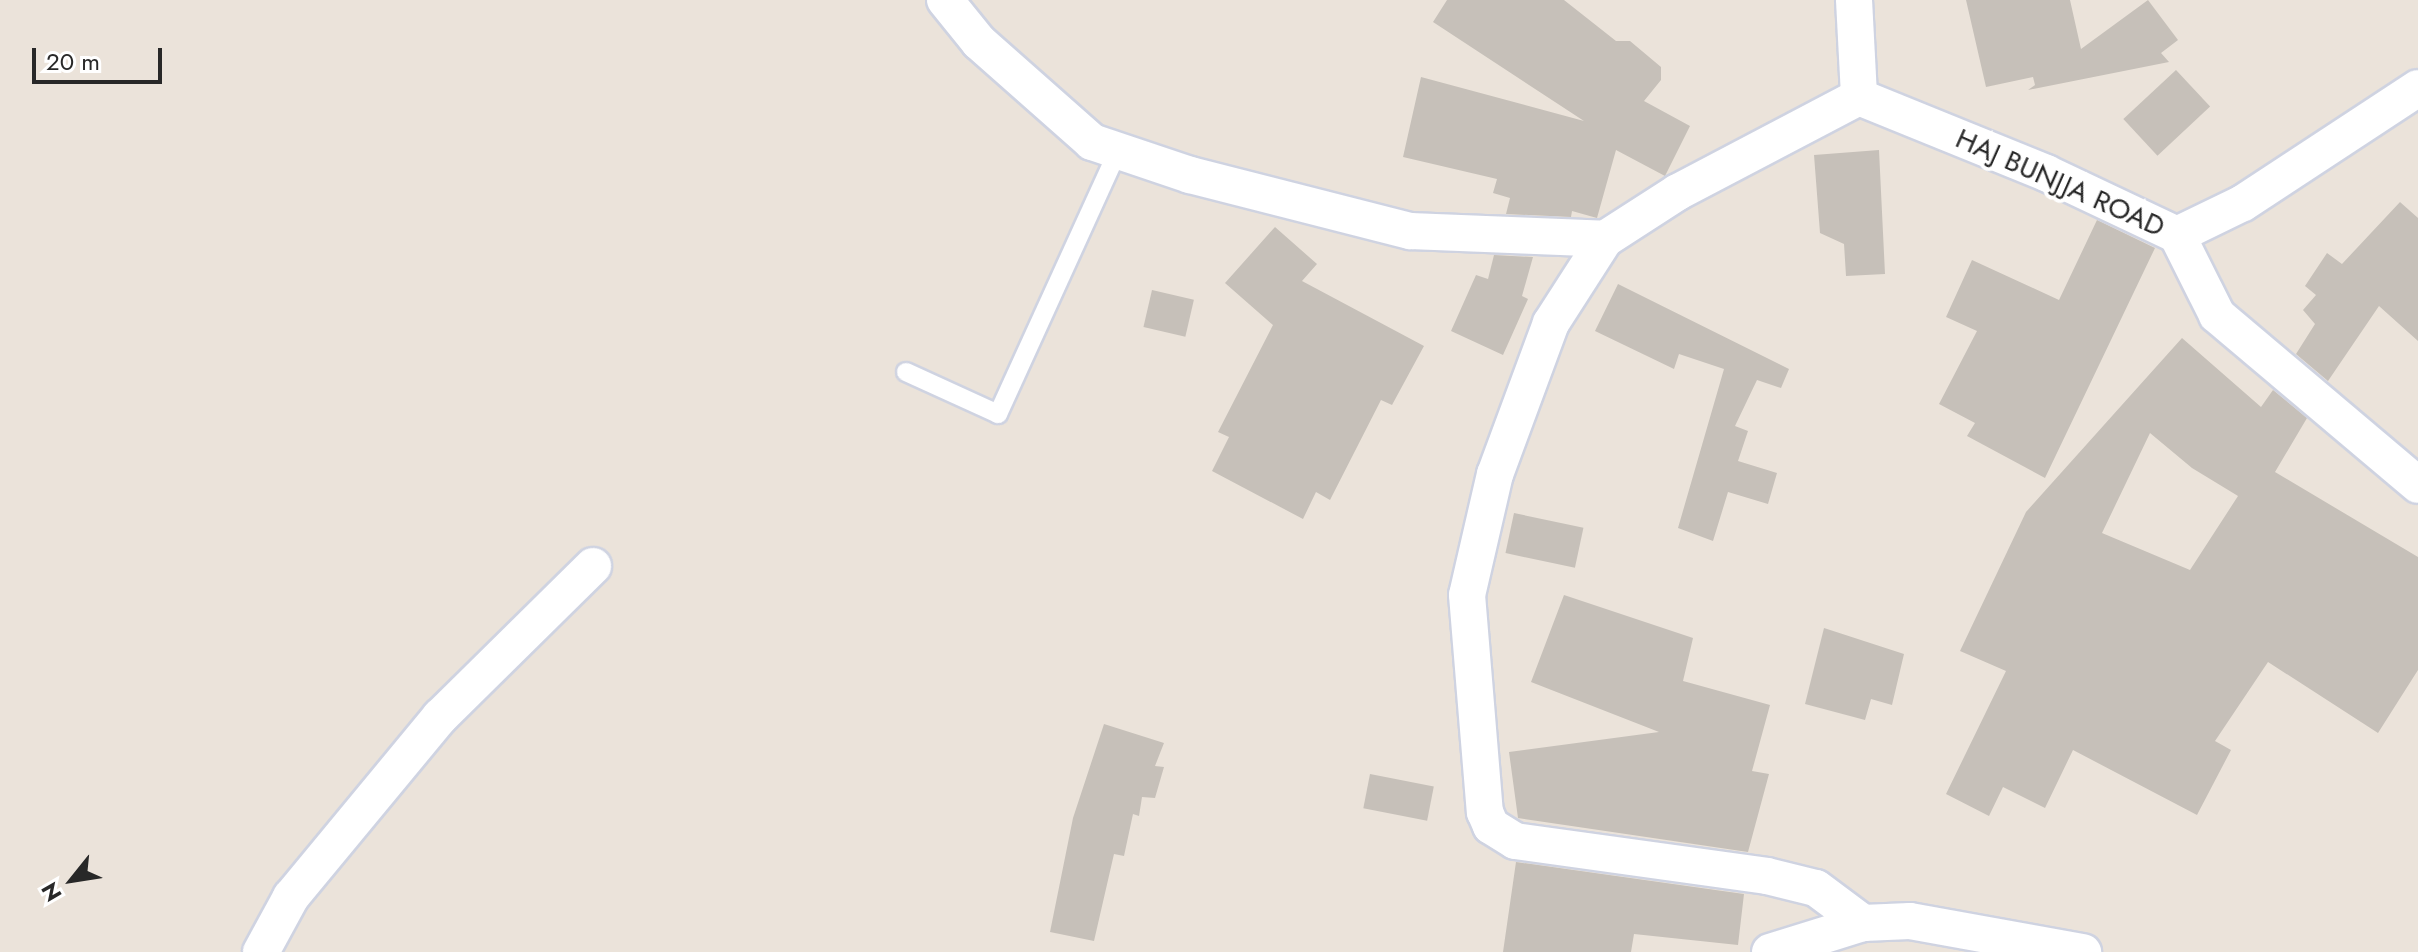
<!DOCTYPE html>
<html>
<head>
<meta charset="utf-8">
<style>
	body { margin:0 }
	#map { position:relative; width:2418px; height:952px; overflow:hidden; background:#ebe3da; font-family:Jost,sans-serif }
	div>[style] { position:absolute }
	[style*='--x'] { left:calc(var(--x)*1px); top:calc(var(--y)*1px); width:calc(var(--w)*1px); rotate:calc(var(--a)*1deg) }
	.building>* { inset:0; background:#c6c0b9; transform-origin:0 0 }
	.roads { filter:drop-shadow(2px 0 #cfd3e1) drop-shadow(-2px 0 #cfd3e1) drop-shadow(0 2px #cfd3e1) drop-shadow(0 -2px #cfd3e1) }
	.lane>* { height:18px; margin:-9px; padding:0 9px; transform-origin:9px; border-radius:9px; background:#fff }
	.street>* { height:36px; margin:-18px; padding:0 18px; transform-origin:18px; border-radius:18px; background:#fff }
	span { translate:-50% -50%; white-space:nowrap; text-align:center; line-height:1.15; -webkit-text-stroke:8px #fff; paint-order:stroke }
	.street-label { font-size:28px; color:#282828 }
	.north { position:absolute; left:32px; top:840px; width:80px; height:80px; -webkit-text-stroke:6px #fff; paint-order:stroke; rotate:240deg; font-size:22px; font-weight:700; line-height:32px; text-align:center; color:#282828 }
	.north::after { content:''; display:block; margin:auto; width:28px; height:36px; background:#282828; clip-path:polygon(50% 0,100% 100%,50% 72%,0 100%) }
	.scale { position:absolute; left:32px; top:48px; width:130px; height:36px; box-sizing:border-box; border:4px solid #282828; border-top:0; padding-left:10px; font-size:24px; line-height:28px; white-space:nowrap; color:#282828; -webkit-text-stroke:6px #fff; paint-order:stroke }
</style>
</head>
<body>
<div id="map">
	<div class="building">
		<div style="clip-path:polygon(1447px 0,1564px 0,1616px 41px,1630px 41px,1661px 67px,1661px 80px,1644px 101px,1690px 126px,1665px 176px,1616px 150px,1597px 218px,1572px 211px,1571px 217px,1506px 214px,1510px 198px,1493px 193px,1497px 179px,1403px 157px,1421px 77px,1584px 121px,1433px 22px)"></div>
		<div style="clip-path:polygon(1966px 0,2070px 0,2081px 49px,2148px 0,2178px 40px,2161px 53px,2169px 62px,2028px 90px,2035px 85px,2033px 77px,1986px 87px)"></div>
		<div style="left:2176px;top:70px;width:50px;height:72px;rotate:47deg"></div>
		<div style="clip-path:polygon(1879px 150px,1885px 274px,1846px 276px,1844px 244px,1820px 233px,1814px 155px)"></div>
		<div style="clip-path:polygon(2400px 202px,2418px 218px,2418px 341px,2379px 306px,2328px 381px,2296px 354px,2315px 324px,2303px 310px,2316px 295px,2305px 286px,2327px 253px,2342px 264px)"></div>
		<div style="clip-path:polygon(2097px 220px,2155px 248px,2045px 478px,1967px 436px,1975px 423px,1939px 404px,1977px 331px,1946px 317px,1972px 260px,2059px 300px)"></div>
		<div style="clip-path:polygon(1275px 227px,1317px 264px,1302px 281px,1424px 346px,1392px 405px,1381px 400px,1330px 500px,1316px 492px,1303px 519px,1212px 471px,1229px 437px,1218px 432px,1273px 325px,1225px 283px)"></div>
		<div style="clip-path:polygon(1494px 255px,1533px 257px,1522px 296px,1528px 299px,1503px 355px,1451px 331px,1476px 275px,1488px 279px)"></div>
		<div style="clip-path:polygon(1618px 284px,1789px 369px,1781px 388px,1757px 380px,1735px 426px,1748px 431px,1738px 461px,1777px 473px,1768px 504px,1728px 492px,1713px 541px,1678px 528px,1724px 369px,1679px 354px,1674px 369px,1595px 331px)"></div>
		<div style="left:1152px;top:290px;width:43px;height:38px;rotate:13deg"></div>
		<div style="clip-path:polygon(evenodd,2182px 338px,2261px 407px,2273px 390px,2307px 418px,2275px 472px,2418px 557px,2418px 670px,2378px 733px,2268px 662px,2215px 741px,2231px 750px,2197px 815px,2073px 750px,2045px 808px,2003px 787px,1989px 816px,1946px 794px,2006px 671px,1960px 651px,2026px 512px,2182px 338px,2150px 433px,2192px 468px,2238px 496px,2190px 570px,2102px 533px,2150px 433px)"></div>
		<div style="left:1514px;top:513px;width:71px;height:41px;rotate:12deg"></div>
		<div style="clip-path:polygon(1564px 595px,1693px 638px,1683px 681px,1770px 705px,1752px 771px,1769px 774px,1748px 852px,1518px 818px,1509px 752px,1659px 732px,1531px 682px)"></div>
		<div style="clip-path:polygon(1824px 628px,1904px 654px,1892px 705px,1871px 699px,1865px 720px,1805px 704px)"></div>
		<div style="clip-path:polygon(1104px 724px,1164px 743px,1155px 766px,1164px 767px,1155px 798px,1142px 797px,1139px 816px,1133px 814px,1124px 856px,1114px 854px,1094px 941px,1050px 932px,1073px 818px)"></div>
		<div style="left:1370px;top:774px;width:65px;height:35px;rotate:11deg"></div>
		<div style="clip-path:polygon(1516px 862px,1744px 894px,1738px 945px,1634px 934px,1631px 952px,1503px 952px)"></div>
	</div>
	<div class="roads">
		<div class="lane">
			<div style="--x:906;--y:372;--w:101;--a:24.5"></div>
			<div style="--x:998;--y:414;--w:289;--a:-65.5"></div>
		</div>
		<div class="street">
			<div style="--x:945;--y:0;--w:54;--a:51"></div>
			<div style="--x:979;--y:42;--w:151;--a:41.5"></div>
			<div style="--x:1092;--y:142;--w:103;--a:18.6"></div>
			<div style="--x:1190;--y:175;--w:227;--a:14.3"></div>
			<div style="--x:1410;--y:231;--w:195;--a:2.3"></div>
			<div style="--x:1605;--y:239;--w:87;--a:-32.8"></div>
			<div style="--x:1678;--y:192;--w:204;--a:-27.7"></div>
			<div style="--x:1854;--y:0;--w:97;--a:87"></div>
			<div style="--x:1859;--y:97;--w:202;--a:22.1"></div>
			<div style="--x:2046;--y:173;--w:145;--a:25.3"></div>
			<div style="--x:2177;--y:235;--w:73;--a:-25.9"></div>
			<div style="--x:2243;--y:203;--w:209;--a:-33.3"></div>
			<div style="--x:2177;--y:235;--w:89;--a:63.4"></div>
			<div style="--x:2217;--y:315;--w:263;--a:40.2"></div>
			<div style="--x:1605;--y:239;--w:100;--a:122.7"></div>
			<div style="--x:1551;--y:323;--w:161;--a:110.3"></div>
			<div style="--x:1495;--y:474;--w:124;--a:103"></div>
			<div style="--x:1467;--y:595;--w:218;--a:85.3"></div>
			<div style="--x:1485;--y:812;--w:15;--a:67"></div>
			<div style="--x:1491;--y:826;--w:28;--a:32"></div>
			<div style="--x:1515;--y:841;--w:254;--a:7.9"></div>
			<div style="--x:1767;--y:876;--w:50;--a:13.8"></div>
			<div style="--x:1816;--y:888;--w:59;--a:36.7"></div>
			<div style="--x:261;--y:952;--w:63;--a:-61.4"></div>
			<div style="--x:291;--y:897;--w:234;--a:-50.4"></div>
			<div style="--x:440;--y:717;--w:215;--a:-44.6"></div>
			<div style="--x:1770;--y:952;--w:97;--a:-17.3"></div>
			<div style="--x:1863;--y:923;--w:47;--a:-2.4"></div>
			<div style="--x:1910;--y:921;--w:176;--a:10.2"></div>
		</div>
	</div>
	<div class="street-label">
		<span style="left:2060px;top:183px;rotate:24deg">HAJ BUNJJA ROAD</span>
	</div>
	<div class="north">N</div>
	<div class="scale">20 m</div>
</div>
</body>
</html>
